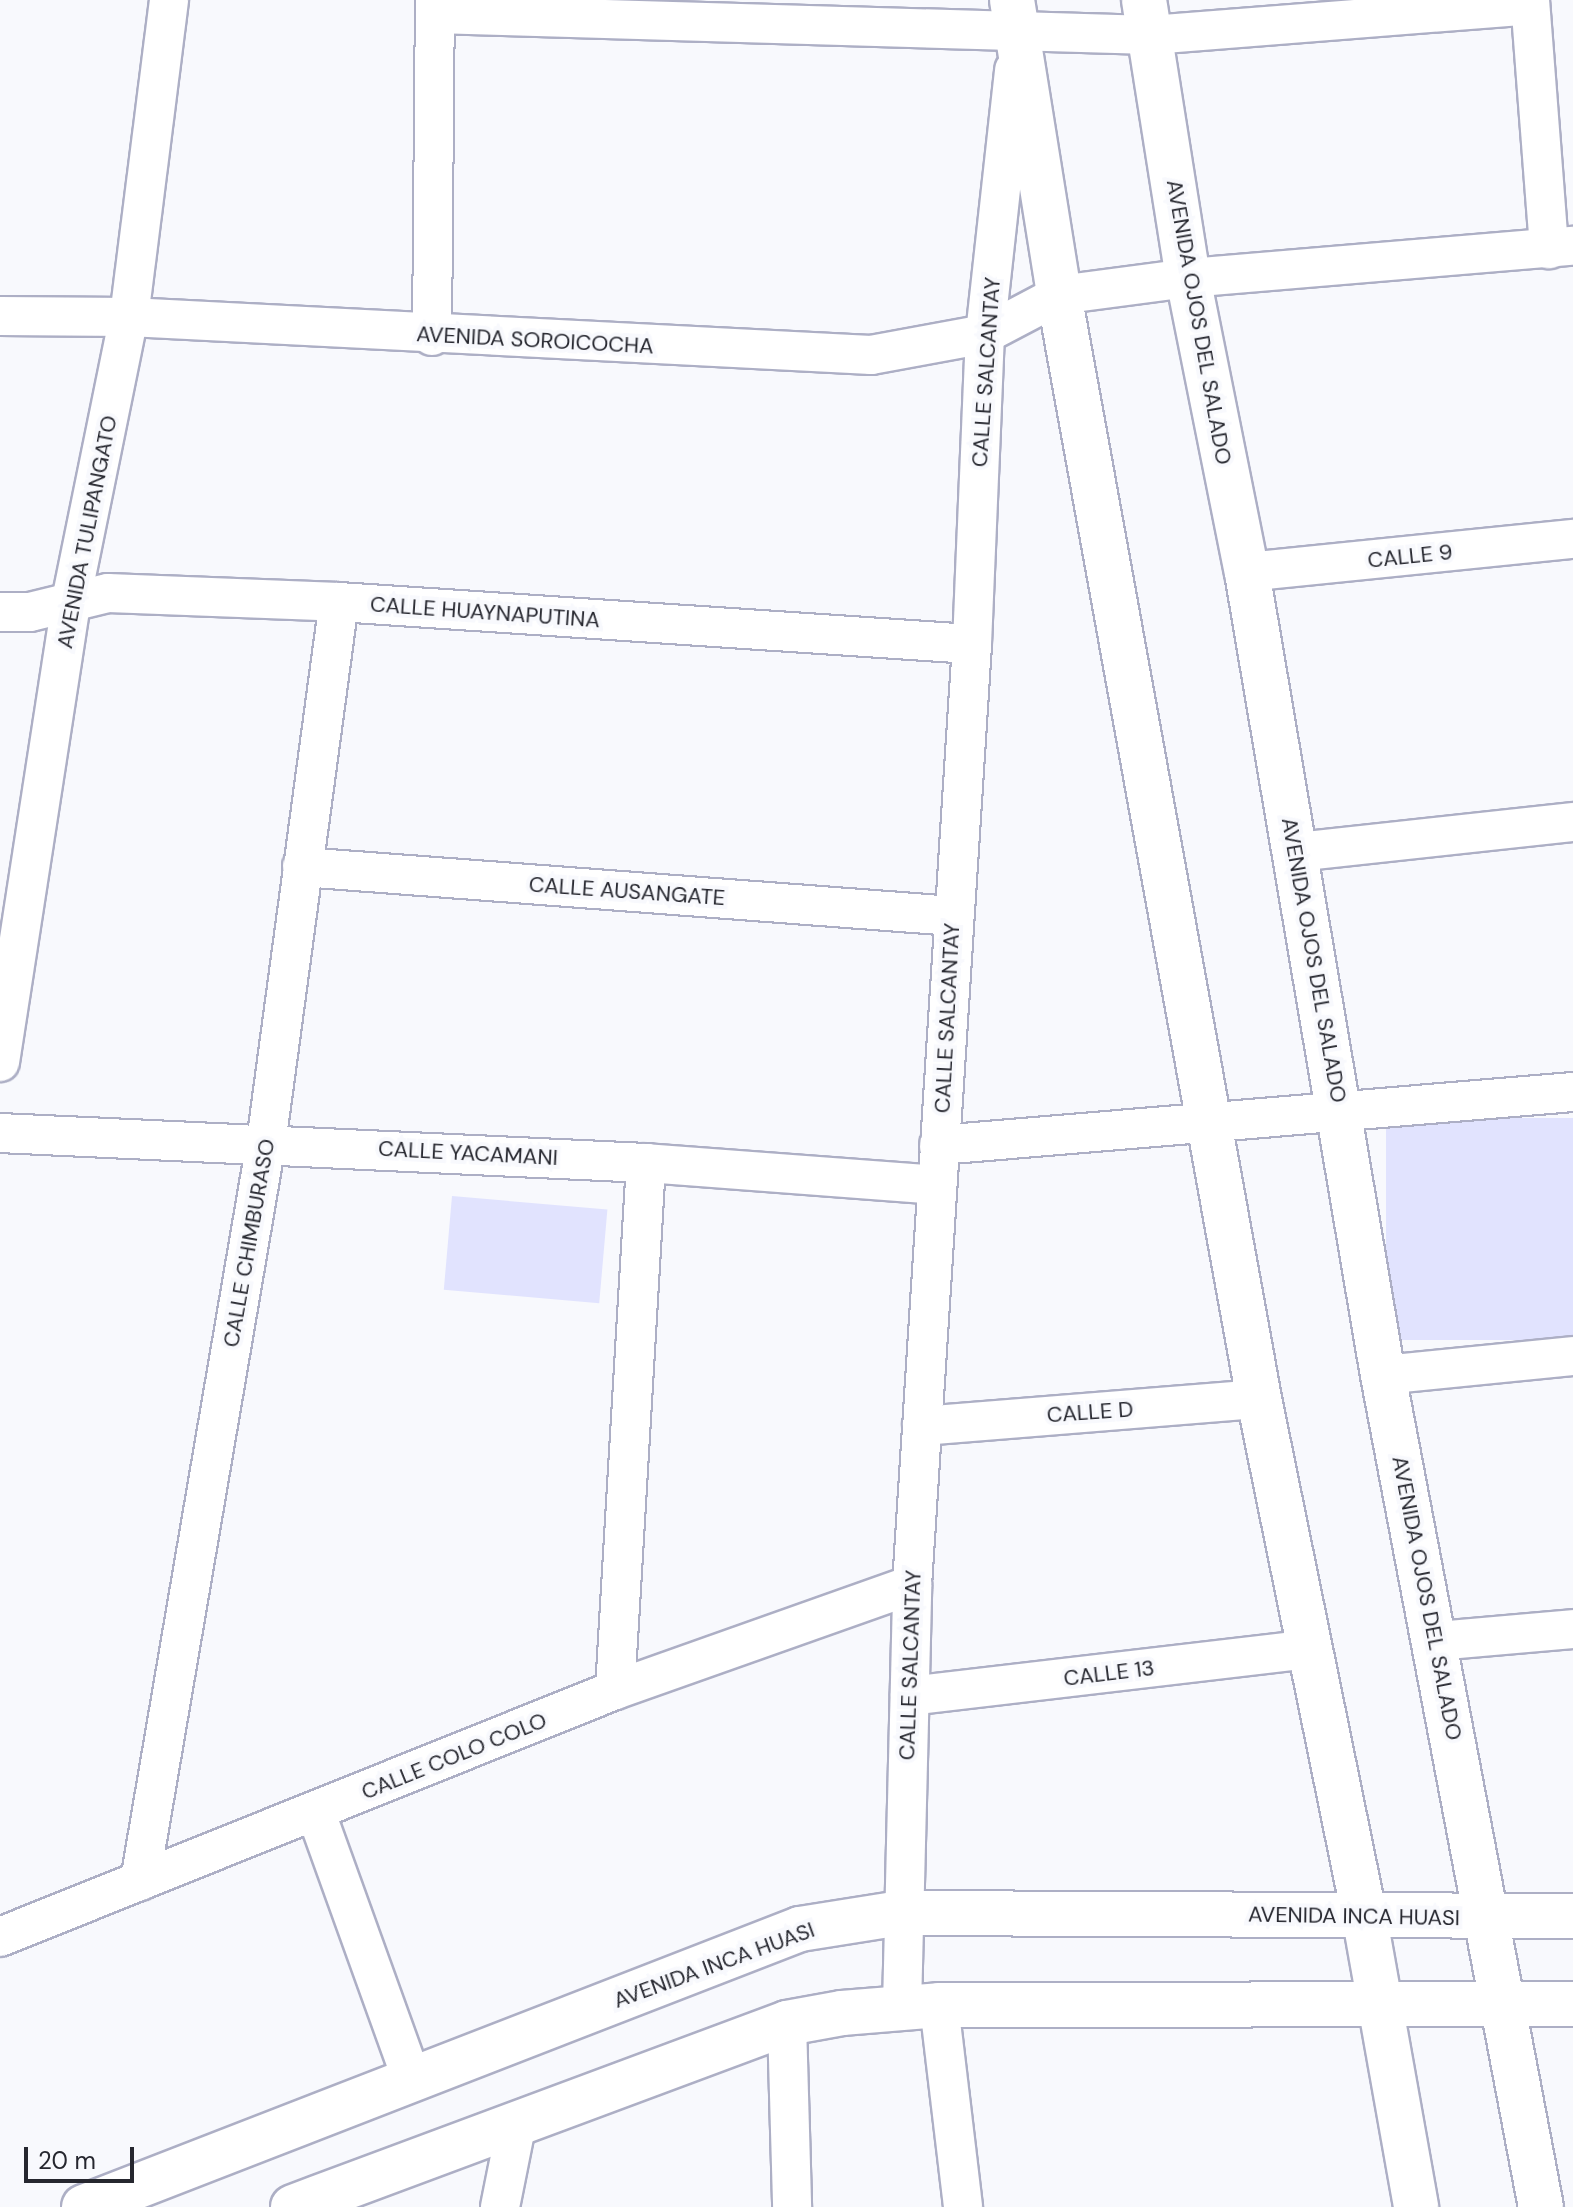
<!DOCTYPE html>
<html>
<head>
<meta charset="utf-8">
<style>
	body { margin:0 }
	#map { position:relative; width:1573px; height:2207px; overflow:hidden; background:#f8f9fd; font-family:"DM Sans",sans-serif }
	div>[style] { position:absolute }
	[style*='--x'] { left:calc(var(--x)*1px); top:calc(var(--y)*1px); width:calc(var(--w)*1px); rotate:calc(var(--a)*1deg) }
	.green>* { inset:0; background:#e1e3fe; transform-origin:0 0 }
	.roads { filter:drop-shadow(2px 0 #adafc5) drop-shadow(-2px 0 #adafc5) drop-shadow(0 2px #adafc5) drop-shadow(0 -2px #adafc5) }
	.minor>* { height:38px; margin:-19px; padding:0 19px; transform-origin:19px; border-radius:19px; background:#fff }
	.tertiary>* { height:44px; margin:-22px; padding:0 22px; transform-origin:22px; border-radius:22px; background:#fff }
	span { translate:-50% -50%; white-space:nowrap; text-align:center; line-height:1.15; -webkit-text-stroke:8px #f8f9fd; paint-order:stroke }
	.street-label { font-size:22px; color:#26272f }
	.scale { position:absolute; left:24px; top:2147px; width:110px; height:36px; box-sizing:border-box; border:4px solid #26272f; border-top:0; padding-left:10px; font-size:24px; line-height:28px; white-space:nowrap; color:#26272f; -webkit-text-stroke:6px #f8f9fd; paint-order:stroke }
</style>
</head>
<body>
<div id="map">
	<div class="green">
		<div style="left:1573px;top:1118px;width:222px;height:187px;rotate:90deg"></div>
		<div style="left:452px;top:1196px;width:156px;height:94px;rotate:5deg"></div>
	</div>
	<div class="roads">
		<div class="minor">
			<div style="--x:1530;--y:0;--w:250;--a:85.6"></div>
			<div style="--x:435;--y:14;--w:716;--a:1.68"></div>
			<div style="--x:1151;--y:35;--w:380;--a:-4.5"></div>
			<div style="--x:0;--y:316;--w:129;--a:0.4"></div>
			<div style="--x:129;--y:317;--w:743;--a:2.93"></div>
			<div style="--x:871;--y:355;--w:116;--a:-10.4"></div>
			<div style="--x:985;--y:334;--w:84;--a:-27.8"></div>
			<div style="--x:1059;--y:295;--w:130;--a:-7.5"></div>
			<div style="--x:1188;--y:278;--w:386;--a:-4.8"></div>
			<div style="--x:432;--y:336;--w:336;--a:-89.5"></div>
			<div style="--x:1247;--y:572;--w:328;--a:-5.8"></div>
			<div style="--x:0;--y:612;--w:30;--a:0"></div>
			<div style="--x:30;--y:612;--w:80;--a:-13.7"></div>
			<div style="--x:108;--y:593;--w:231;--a:2.2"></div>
			<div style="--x:339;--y:602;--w:634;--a:3.8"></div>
			<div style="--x:1296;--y:852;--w:279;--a:-6.2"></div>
			<div style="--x:302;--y:867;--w:653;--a:4.3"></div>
			<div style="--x:0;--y:1062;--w:466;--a:-81.2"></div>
			<div style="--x:71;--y:601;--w:290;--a:-78.5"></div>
			<div style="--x:129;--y:317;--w:320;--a:-82.8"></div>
			<div style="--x:0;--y:1133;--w:647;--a:2.66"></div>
			<div style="--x:646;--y:1163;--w:291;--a:4.3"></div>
			<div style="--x:939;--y:1145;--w:636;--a:-4.78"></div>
			<div style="--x:1383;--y:1375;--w:191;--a:-5.7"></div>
			<div style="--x:922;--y:1426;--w:338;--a:-4.6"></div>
			<div style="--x:1437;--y:1641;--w:137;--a:-5"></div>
			<div style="--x:615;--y:1690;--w:528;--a:-86.63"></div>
			<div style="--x:910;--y:1696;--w:401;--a:-6.7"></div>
			<div style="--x:316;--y:1813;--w:284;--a:70.2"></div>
			<div style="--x:140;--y:1881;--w:749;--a:-80.31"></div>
			<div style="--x:266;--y:1143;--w:546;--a:-82.32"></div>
			<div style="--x:0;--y:1937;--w:663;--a:-21.88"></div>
			<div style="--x:615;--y:1690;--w:315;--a:-19.5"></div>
			<div style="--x:939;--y:2005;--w:203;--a:83.2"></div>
			<div style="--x:902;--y:2007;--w:422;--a:-88.6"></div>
			<div style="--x:912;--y:1585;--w:943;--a:-86.35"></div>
			<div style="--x:972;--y:644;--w:310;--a:-87.6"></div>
			<div style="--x:985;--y:334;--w:266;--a:-83.7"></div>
			<div style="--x:787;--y:2023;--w:184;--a:88.4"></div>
			<div style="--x:500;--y:2207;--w:87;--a:-78.7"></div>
		</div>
		<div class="tertiary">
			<div style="--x:1012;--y:0;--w:299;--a:80.9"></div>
			<div style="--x:1059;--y:295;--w:1122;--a:79.73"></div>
			<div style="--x:1259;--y:1399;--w:526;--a:78.48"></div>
			<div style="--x:1364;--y:1914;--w:298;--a:79.9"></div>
			<div style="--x:1144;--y:0;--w:281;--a:81"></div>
			<div style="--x:1188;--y:278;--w:300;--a:78.7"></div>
			<div style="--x:1247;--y:572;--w:814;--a:80.39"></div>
			<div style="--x:1383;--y:1375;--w:847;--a:79.25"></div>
			<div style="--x:84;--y:2207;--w:768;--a:-21.22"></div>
			<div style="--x:800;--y:1929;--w:102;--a:-9"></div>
			<div style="--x:901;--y:1913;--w:672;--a:0.26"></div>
			<div style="--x:293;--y:2207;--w:527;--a:-20.43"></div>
			<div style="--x:787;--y:2023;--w:56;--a:-10.3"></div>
			<div style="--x:842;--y:2013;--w:97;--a:-4.7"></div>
			<div style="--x:939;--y:2005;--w:634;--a:-0.09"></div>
		</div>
	</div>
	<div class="street-label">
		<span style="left:1199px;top:322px;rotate:80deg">AVENIDA OJOS DEL SALADO</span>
		<span style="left:535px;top:340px;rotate:3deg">AVENIDA SOROICOCHA</span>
		<span style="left:986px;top:372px;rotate:-86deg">CALLE SALCANTAY</span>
		<span style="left:87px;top:532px;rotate:-79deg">AVENIDA TULIPANGATO</span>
		<span style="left:1410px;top:556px;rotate:-6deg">CALLE 9</span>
		<span style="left:485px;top:612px;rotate:4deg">CALLE HUAYNAPUTINA</span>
		<span style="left:627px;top:891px;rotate:4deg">CALLE AUSANGATE</span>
		<span style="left:1314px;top:960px;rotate:80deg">AVENIDA OJOS DEL SALADO</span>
		<span style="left:947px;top:1018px;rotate:-87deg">CALLE SALCANTAY</span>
		<span style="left:468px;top:1153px;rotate:3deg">CALLE YACAMANI</span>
		<span style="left:249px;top:1243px;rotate:-80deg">CALLE CHIMBURASO</span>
		<span style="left:1090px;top:1412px;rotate:-4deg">CALLE D</span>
		<span style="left:1427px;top:1598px;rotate:79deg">AVENIDA OJOS DEL SALADO</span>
		<span style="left:910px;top:1665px;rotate:-88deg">CALLE SALCANTAY</span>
		<span style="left:1109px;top:1673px;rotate:-7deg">CALLE 13</span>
		<span style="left:454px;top:1756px;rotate:-22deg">CALLE COLO COLO</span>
		<span style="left:1354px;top:1916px;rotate:1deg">AVENIDA INCA HUASI</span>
		<span style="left:714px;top:1965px;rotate:-20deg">AVENIDA INCA HUASI</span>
	</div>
	<div class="scale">20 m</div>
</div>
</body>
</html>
